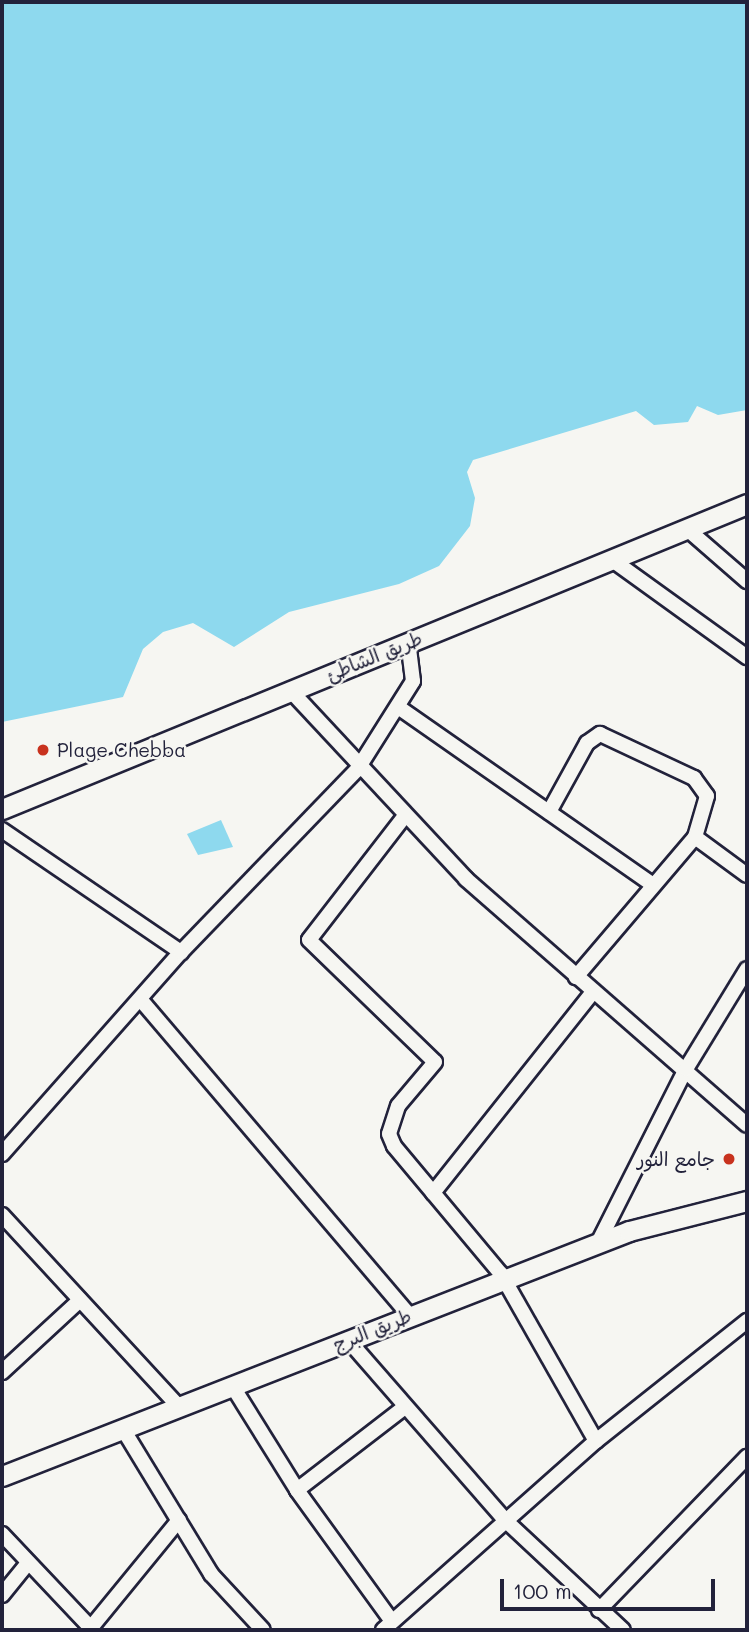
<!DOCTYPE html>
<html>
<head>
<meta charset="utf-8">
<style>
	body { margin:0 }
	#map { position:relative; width:749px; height:1632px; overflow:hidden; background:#f6f6f2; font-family:Mali,"Playpen Sans Arabic",sans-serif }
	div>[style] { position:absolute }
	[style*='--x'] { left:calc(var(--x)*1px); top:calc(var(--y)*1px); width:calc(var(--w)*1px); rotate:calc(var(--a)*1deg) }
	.water>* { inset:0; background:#8ed9ee }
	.roads { filter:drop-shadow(2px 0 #22223b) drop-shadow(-2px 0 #22223b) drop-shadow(0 2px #22223b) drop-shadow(0 -2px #22223b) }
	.street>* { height:14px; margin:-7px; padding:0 7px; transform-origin:7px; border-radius:7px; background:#f6f6f2 }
	.secondary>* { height:19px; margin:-9.5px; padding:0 9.5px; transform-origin:9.5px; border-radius:9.5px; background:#f6f6f2 }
	.dots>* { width:19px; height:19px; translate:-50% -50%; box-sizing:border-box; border:4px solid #f6f6f2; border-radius:50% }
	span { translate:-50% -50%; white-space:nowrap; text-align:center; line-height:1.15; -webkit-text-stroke:5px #f6f6f2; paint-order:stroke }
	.street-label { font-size:19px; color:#22223b }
	.poi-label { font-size:19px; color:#22223b }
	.left { translate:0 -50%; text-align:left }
	.right { translate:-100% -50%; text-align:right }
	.frame { position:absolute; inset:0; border:4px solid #22223b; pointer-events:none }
	.scale { position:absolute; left:500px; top:1579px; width:215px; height:32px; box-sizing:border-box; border:4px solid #22223b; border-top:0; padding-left:9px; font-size:21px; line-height:24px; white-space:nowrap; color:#22223b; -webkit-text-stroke:5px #f6f6f2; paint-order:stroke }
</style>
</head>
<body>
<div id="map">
	<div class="water">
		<div style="clip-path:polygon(2px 2px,747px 2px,747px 410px,718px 415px,697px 406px,688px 422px,654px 425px,636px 411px,473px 460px,467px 472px,475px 498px,470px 526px,439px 566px,399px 584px,289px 612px,234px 647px,193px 623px,163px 632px,143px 649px,123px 697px,2px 722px)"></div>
		<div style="clip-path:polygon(221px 820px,233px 847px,198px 855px,187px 834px)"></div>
	</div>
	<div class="roads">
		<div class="street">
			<div style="--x:686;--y:528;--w:81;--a:41"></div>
			<div style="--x:611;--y:559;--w:168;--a:35.8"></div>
			<div style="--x:290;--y:690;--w:258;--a:47"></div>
			<div style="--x:466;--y:879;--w:373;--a:41.2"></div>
			<div style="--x:401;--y:709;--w:307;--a:34.9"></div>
			<div style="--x:549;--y:812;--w:79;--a:-61.2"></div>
			<div style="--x:587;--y:743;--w:16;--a:-35"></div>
			<div style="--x:600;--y:734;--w:104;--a:25.1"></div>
			<div style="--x:694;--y:778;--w:22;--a:54"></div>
			<div style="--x:707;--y:796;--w:43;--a:106.3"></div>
			<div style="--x:695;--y:837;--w:184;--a:130.4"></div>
			<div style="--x:404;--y:817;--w:155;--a:127.7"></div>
			<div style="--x:309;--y:940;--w:175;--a:44.1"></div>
			<div style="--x:435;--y:1062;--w:57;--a:130.1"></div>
			<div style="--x:398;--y:1106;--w:29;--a:108"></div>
			<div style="--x:389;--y:1134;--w:13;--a:67"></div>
			<div style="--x:394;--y:1146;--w:167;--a:50.1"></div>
			<div style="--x:501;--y:1274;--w:192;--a:60.4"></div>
			<div style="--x:2;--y:830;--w:217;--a:34.3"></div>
			<div style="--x:695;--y:837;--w:64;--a:36.2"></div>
			<div style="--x:141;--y:1000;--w:414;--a:49.6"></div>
			<div style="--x:2;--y:1154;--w:270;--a:-48.5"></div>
			<div style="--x:181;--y:952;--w:253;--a:-46"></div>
			<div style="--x:357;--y:770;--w:105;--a:-57.8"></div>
			<div style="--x:413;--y:681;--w:38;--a:-97"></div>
			<div style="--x:433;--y:1193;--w:257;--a:-51.5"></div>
			<div style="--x:2;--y:1215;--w:261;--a:47.3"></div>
			<div style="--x:598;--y:1243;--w:195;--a:-63.2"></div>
			<div style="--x:686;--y:1069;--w:117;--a:-58.6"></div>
			<div style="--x:348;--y:1340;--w:239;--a:48.9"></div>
			<div style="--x:505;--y:1520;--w:161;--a:43"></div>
			<div style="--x:2;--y:1372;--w:106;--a:-42.7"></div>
			<div style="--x:233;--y:1387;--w:121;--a:58.1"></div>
			<div style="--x:123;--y:1429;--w:170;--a:58.7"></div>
			<div style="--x:211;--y:1574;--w:76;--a:47.1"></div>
			<div style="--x:2;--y:1534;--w:129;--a:46.6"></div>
			<div style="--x:2;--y:1595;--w:41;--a:-50.9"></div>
			<div style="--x:599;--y:1610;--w:213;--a:-46"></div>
			<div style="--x:391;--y:1620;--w:160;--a:-125.9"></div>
			<div style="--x:297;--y:1490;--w:133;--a:-37.6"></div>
			<div style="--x:89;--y:1630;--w:142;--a:-50.7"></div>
			<div style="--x:383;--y:1630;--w:285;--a:-41.6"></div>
			<div style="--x:596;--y:1441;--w:193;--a:-38.5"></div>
		</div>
		<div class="secondary">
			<div style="--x:2;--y:809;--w:805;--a:-22.26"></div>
			<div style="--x:2;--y:1476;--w:673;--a:-21.34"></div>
			<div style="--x:629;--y:1231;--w:122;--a:-14.3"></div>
		</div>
	</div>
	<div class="dots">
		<div style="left:43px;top:750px;background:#c8321e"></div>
		<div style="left:729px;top:1159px;background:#c8321e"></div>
	</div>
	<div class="street-label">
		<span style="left:374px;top:656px;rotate:-22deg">طريق الشاطئ</span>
		<span style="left:372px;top:1330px;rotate:-22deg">طريق البرج</span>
	</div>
	<div class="poi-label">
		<span class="left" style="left:57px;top:750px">Plage Chebba</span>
		<span class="right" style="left:715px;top:1159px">جامع النور</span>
	</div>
	<div class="frame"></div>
	<div class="scale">100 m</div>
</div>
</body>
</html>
